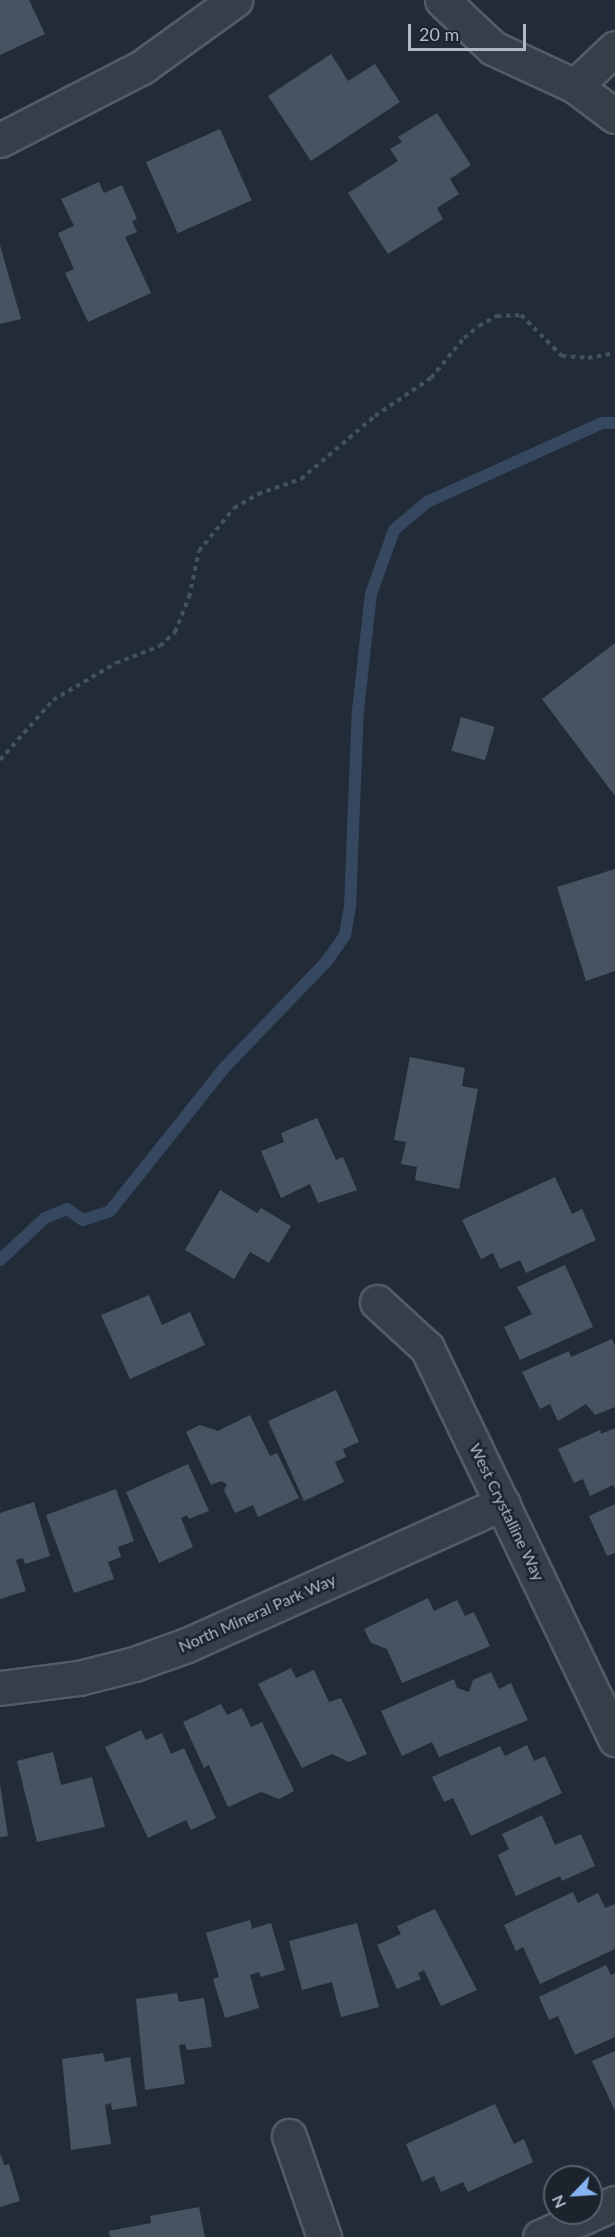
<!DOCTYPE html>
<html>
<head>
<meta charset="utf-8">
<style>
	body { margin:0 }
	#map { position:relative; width:615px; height:2237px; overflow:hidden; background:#222c38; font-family:Lato,sans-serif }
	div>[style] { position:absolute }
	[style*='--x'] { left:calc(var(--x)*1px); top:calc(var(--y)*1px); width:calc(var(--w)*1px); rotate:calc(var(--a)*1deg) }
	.stream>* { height:12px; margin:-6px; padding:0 6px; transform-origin:6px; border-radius:6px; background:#36485f }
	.building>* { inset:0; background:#485362; transform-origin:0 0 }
	.path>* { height:4px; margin-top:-2px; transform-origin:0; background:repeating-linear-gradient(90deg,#415457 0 4.5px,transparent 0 9px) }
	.roads { filter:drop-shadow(2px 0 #535c66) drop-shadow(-2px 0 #535c66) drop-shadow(0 2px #535c66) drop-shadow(0 -2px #535c66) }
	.minor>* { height:33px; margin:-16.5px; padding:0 16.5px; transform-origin:16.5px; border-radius:16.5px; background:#353e49 }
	span { translate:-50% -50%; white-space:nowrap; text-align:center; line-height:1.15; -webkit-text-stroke:5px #1b232d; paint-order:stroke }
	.street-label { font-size:16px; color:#b0b9c5 }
	.north { position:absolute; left:543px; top:2165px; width:60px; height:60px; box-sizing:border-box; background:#1b232d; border:2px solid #575f6a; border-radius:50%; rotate:245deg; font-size:16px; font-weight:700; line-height:24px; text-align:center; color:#b0b9c5 }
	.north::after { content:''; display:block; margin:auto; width:21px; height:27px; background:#87b3f3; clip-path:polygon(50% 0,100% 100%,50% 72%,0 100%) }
	.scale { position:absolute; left:408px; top:24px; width:118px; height:27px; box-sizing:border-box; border:3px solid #b0b9c5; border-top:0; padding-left:8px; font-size:18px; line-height:21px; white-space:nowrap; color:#b0b9c5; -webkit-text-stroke:4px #1b232d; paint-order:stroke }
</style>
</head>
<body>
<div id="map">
	<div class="stream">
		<div style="--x:0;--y:1260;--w:62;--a:-43"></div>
		<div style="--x:45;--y:1218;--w:24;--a:-22"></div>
		<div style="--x:67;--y:1209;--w:19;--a:35"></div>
		<div style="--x:83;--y:1220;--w:28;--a:-18"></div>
		<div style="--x:110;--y:1211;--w:183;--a:-51.4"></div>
		<div style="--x:224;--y:1068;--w:149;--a:-46.1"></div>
		<div style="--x:327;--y:961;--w:32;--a:-55"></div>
		<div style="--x:345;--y:935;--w:29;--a:-80"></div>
		<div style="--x:350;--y:906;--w:195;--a:-87.7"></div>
		<div style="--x:358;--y:711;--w:118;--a:-83.7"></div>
		<div style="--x:371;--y:594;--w:68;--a:-70.2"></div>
		<div style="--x:394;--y:530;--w:43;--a:-40.3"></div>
		<div style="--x:427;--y:502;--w:192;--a:-24.3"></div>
		<div style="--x:602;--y:423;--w:13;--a:0"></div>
	</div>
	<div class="building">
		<div style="clip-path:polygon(0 0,29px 0,45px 34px,0 55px)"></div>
		<div style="clip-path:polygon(331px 54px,348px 81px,375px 64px,400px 102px,311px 161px,268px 96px)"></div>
		<div style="clip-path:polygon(437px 113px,471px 165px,450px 179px,459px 194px,437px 208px,443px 219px,388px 254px,348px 193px,398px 161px,390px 149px,402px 142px,398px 137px)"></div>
		<div style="left:220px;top:129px;width:78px;height:81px;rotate:66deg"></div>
		<div style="clip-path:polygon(99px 182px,104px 193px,122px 185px,137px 219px,132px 221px,137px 232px,125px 237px,151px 293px,88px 322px,65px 273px,74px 269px,58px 233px,74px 226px,61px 199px)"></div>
		<div style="clip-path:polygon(0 245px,21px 319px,0 324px)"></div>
		<div style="clip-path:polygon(615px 643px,615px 796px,542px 699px)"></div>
		<div style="left:461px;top:717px;width:35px;height:35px;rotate:16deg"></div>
		<div style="clip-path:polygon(615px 869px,615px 971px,586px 981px,557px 887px)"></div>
		<div style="clip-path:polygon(410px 1057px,465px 1068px,462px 1086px,478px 1089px,459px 1189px,415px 1180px,417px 1167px,401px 1164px,406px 1142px,394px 1140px)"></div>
		<div style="clip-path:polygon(317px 1118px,336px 1160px,343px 1157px,357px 1190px,318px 1203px,310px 1184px,281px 1198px,261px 1151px,284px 1142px,281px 1133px)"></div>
		<div style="clip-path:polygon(555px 1177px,572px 1214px,582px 1209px,596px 1240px,526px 1273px,520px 1260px,500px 1269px,493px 1253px,481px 1259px,462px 1220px)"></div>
		<div style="clip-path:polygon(220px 1190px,257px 1213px,261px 1208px,291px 1226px,269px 1263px,250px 1252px,234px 1279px,185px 1250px)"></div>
		<div style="clip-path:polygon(565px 1265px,593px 1327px,520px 1360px,504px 1327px,532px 1314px,517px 1287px)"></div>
		<div style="clip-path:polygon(149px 1295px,162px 1325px,190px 1312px,205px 1345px,130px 1379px,101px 1315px)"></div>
		<div style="clip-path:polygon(612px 1339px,615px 1346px,615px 1407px,595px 1415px,586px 1404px,558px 1421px,550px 1404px,540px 1409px,522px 1372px,569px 1351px,571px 1357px)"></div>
		<div style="clip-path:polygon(336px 1390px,359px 1442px,343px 1449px,346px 1457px,335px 1462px,344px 1482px,304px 1501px,268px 1421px)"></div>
		<div style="clip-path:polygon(250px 1415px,270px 1456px,277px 1453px,299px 1498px,258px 1517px,253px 1505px,235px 1513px,224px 1490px,227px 1484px,221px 1481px,211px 1485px,186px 1432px,200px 1425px,218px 1431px)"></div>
		<div style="clip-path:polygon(615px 1428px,615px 1489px,613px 1485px,590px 1496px,583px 1479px,574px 1483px,558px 1449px,600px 1430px,601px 1434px)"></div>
		<div style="clip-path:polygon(188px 1464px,209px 1511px,189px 1519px,187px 1515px,181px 1518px,193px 1547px,159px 1563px,126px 1492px)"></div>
		<div style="clip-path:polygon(116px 1489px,134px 1541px,118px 1547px,121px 1557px,108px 1562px,114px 1579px,74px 1593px,46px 1515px)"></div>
		<div style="clip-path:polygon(34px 1502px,50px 1556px,25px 1564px,23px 1558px,16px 1560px,26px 1591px,0 1599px,0 1513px)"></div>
		<div style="clip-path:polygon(615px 1504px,615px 1553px,607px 1556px,589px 1516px)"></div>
		<div style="clip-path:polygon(428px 1598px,434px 1611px,457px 1600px,465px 1616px,474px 1612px,490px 1646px,402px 1683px,387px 1649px,371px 1643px,364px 1629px)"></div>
		<div style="clip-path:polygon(291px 1668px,296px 1678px,314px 1670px,329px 1702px,341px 1698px,367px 1754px,349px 1762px,332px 1754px,302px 1768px,258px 1684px)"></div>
		<div style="clip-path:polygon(491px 1672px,499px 1689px,511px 1683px,528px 1720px,439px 1757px,432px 1742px,402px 1756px,381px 1711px,454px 1679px,457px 1688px,469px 1692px,473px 1680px)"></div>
		<div style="clip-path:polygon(221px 1704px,227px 1715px,242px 1708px,251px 1727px,262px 1722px,294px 1791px,279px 1799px,261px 1792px,228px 1807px,209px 1765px,204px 1768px,183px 1722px)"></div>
		<div style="clip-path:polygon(141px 1730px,146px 1740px,162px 1733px,171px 1754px,184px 1748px,216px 1818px,191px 1830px,186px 1820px,148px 1838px,105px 1747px)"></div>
		<div style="clip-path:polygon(527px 1745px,534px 1761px,545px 1756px,562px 1793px,471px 1836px,453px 1798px,444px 1802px,432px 1777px,500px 1746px,505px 1756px)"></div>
		<div style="clip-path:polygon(53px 1752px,61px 1785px,92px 1777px,105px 1827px,37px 1842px,17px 1761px)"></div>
		<div style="clip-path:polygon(0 1784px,8px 1836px,0 1837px)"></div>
		<div style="clip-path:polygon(542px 1815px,555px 1845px,581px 1834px,595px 1866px,562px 1881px,560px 1876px,516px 1896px,498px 1855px,509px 1849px,502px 1834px)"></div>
		<div style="clip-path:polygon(573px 1892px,578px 1903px,598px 1893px,605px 1908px,615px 1904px,615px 1949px,540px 1984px,523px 1947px,516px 1951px,504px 1925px)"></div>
		<div style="clip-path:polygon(435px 1909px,477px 1990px,441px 2006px,424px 1970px,418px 1973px,421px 1979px,397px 1989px,377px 1945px,401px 1934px,397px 1926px)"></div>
		<div style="clip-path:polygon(250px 1920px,252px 1929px,271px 1923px,285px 1970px,261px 1977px,259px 1972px,250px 1975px,259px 2008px,225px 2018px,213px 1979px,219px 1977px,206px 1933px)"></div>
		<div style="clip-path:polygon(357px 1923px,379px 2007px,341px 2017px,332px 1982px,302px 1990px,289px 1941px)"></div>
		<div style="clip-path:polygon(606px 1965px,611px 1975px,615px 1973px,615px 2037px,575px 2055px,558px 2016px,549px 2020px,539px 1997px)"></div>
		<div style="clip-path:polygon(177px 1993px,179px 2002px,204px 1998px,212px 2047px,187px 2050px,185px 2044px,179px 2045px,185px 2084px,145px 2090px,136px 1999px)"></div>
		<div style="clip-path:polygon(615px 2051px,615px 2111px,592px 2061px)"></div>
		<div style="clip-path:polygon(103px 2053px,105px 2062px,130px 2057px,137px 2106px,112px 2110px,111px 2103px,105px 2105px,111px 2144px,71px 2150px,62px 2059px)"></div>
		<div style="clip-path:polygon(495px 2104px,514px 2144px,524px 2139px,533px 2162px,468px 2192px,463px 2182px,441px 2192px,434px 2176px,422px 2182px,406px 2144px)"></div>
		<div style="clip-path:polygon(0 2153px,4px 2165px,9px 2164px,20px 2201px,0 2207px)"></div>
		<div style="clip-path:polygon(199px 2207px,205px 2237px,110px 2237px,109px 2231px,151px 2223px,150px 2216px)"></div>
	</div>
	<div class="path">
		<div style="--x:0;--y:760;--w:80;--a:-48.5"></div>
		<div style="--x:53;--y:700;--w:73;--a:-30.4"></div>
		<div style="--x:116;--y:663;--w:47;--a:-21.1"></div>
		<div style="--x:160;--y:646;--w:21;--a:-43"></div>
		<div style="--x:175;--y:632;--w:38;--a:-68"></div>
		<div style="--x:189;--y:597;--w:47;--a:-77.7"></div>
		<div style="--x:199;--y:551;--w:55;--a:-50.9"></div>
		<div style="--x:234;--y:508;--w:28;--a:-30"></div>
		<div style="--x:258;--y:494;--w:46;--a:-19.2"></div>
		<div style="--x:301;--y:479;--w:97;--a:-40.4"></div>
		<div style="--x:375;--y:416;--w:68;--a:-34.2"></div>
		<div style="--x:431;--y:378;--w:52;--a:-50.5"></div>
		<div style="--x:464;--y:338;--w:19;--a:-39"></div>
		<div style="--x:479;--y:326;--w:21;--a:-29"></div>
		<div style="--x:497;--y:316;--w:24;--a:-2"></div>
		<div style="--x:521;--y:315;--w:58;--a:45"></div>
		<div style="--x:562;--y:356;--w:26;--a:4"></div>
		<div style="--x:588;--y:358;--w:27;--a:-10"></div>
	</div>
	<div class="roads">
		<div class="minor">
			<div style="--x:442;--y:0;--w:70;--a:43.3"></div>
			<div style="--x:493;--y:48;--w:90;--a:24.9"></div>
			<div style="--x:575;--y:86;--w:50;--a:36.9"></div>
			<div style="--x:575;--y:86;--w:55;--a:-43.5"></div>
			<div style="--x:0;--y:140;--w:160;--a:-27.2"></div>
			<div style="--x:142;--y:67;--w:115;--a:-35.8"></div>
			<div style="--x:377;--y:1302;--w:68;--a:42.6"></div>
			<div style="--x:427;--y:1348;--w:434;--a:64.3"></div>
			<div style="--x:0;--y:1688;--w:80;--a:-7.2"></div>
			<div style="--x:79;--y:1678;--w:57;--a:-14.3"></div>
			<div style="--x:134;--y:1664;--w:56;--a:-19.7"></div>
			<div style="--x:187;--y:1645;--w:346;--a:-24.2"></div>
			<div style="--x:289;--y:2136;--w:107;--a:70.9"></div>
			<div style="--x:540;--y:2237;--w:82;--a:-24.4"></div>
		</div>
	</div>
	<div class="street-label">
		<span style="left:507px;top:1512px;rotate:64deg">West Crystalline Way</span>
		<span style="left:257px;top:1613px;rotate:-24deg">North Mineral Park Way</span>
	</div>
	<div class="north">N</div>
	<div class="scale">20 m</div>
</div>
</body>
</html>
